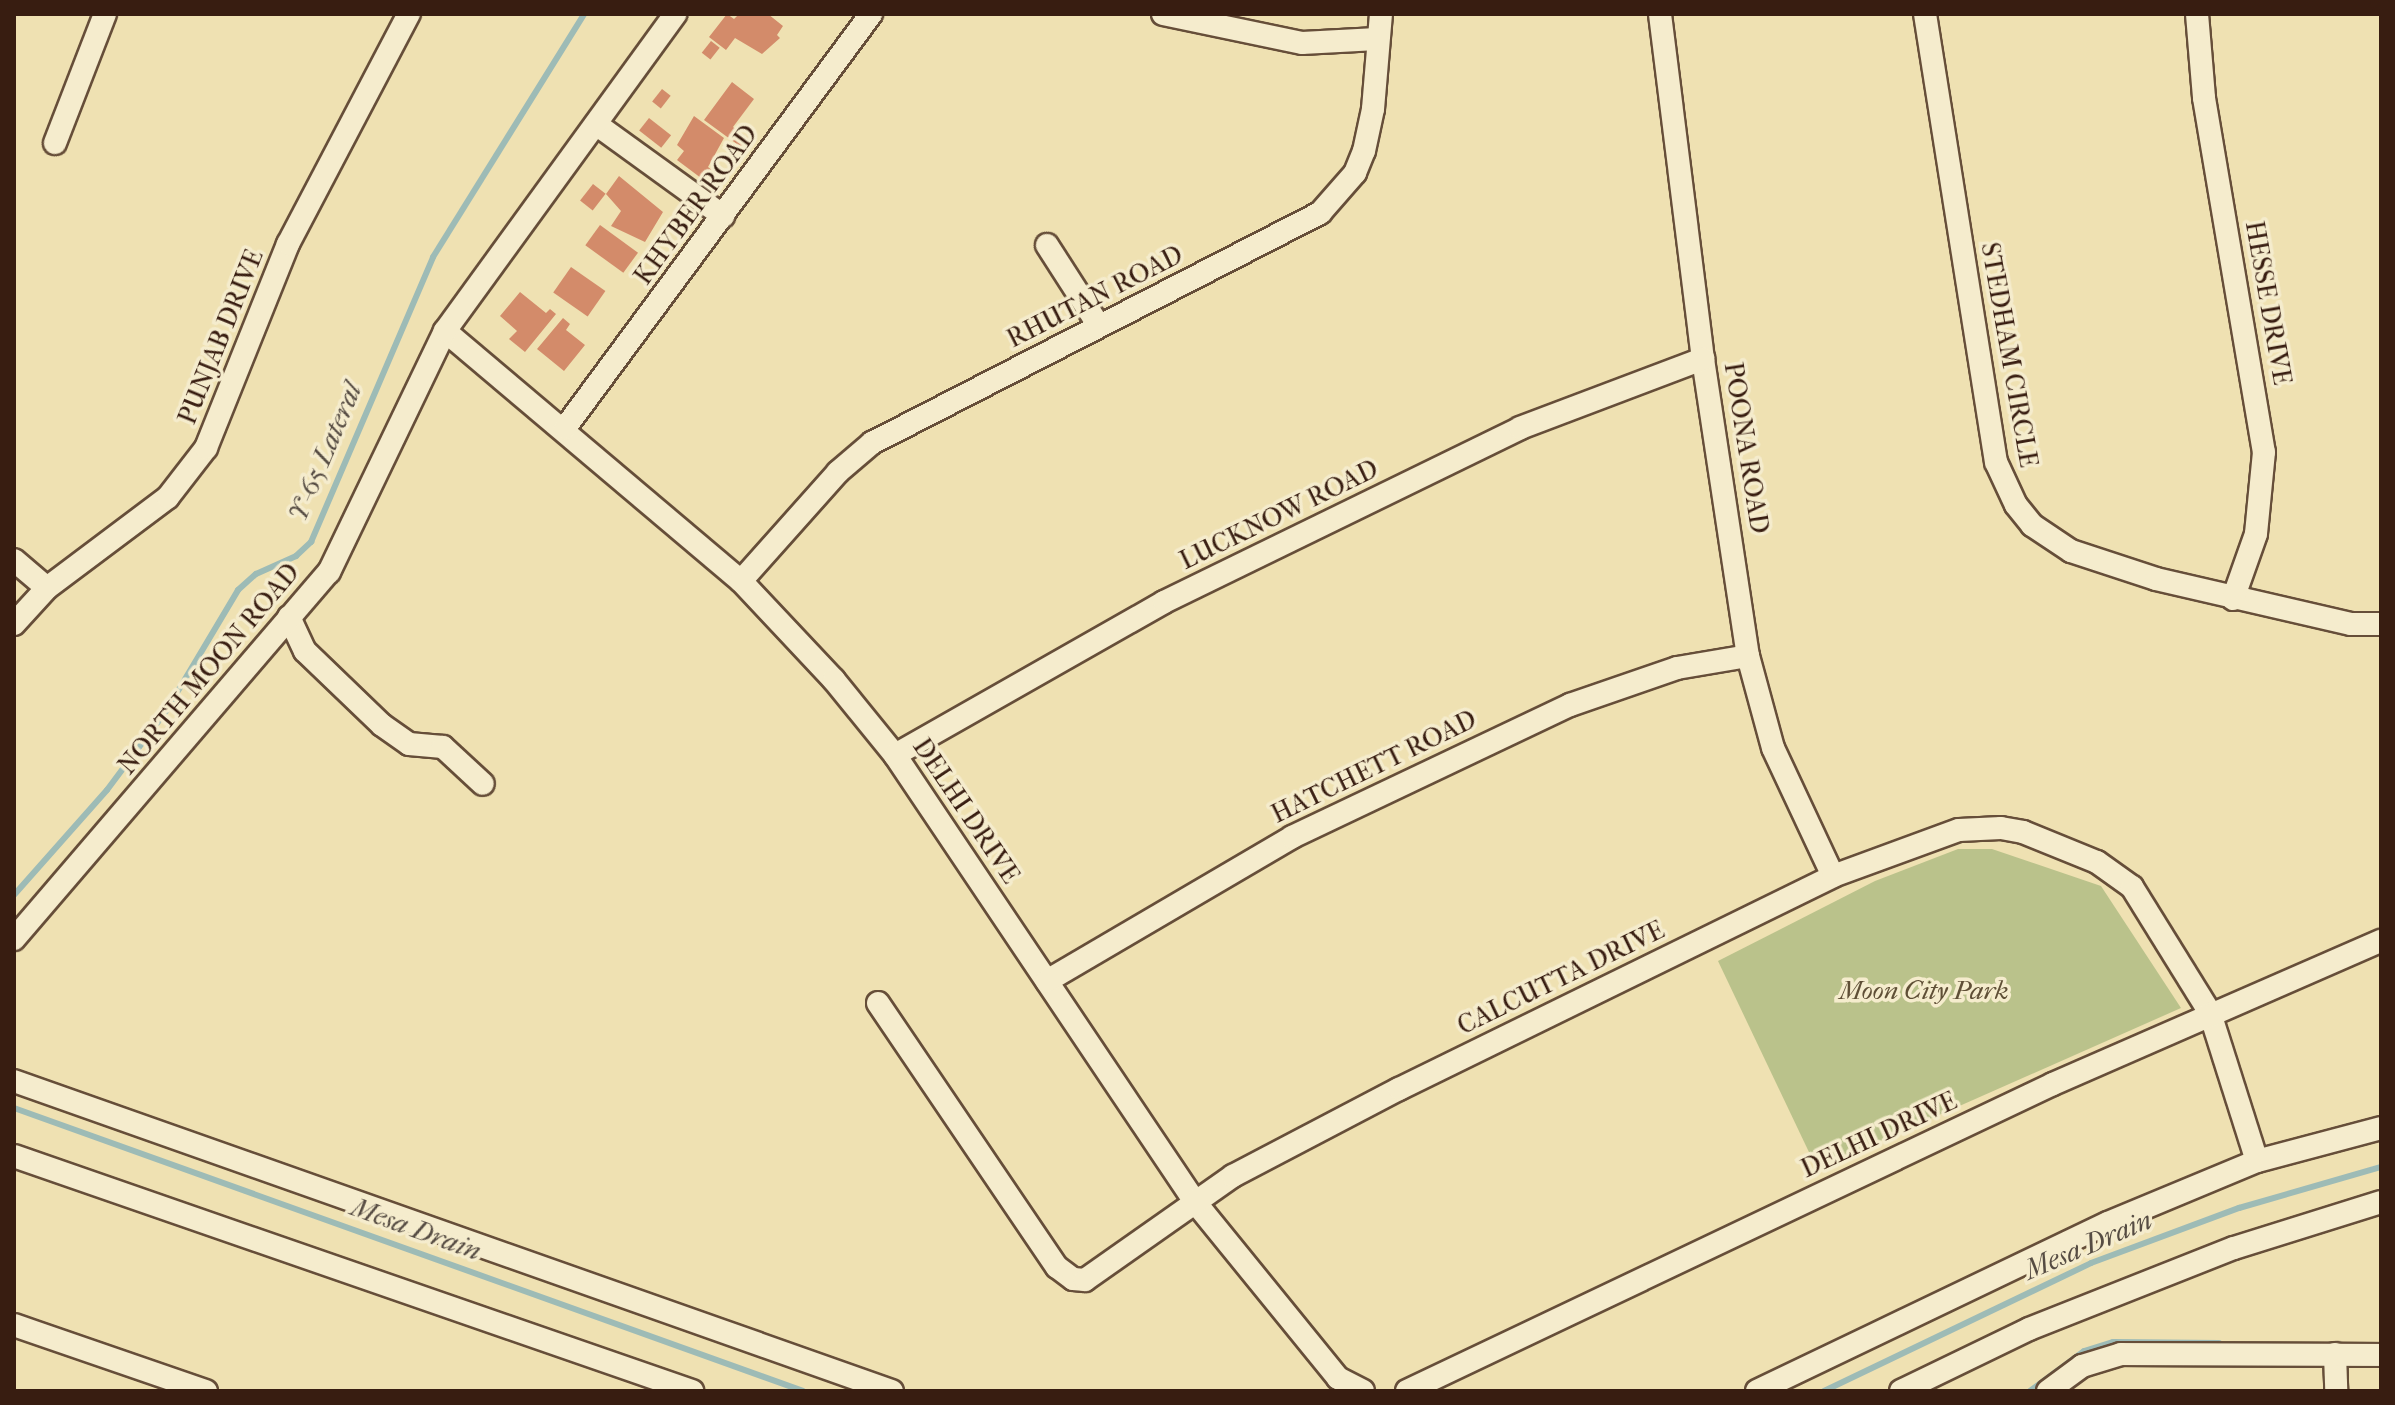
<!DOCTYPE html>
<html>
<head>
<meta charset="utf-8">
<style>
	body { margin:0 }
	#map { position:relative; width:2395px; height:1405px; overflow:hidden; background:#efe1b2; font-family:"IM FELL French Canon",serif }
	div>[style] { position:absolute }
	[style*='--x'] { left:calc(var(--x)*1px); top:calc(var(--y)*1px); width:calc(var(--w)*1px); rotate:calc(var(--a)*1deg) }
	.green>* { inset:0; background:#bac28b }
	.stream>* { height:6px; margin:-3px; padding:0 3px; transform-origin:3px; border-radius:3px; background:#9dbbb6 }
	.building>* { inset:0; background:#d38b6a; transform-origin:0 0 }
	.roads { filter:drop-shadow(2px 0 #664e39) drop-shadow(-2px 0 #664e39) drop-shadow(0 2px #664e39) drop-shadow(0 -2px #664e39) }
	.minor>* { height:22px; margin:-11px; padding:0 11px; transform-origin:11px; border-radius:11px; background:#f5eccd }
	span { translate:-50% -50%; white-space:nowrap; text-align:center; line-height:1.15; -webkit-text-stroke:7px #f5eccd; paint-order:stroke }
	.street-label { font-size:26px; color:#381d11 }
	.park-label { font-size:26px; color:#5f4f36; font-style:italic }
	.water-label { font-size:28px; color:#564c43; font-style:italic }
	.frame { position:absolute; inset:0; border:16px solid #381d11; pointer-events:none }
</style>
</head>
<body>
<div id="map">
	<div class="green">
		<div style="clip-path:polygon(1958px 849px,1992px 849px,2101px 886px,2181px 1008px,1817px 1169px,1718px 961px,1875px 881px)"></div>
	</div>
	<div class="stream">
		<div style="--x:14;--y:895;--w:140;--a:-48.5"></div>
		<div style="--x:107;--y:790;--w:99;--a:-53.2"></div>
		<div style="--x:166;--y:711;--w:141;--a:-59.2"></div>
		<div style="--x:238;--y:590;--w:24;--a:-42"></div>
		<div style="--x:256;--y:574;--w:44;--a:-24.2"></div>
		<div style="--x:296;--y:556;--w:21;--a:-43"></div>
		<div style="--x:311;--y:542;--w:310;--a:-66.8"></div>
		<div style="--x:433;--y:257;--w:286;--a:-58.1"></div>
		<div style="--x:14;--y:1108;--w:838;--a:19.73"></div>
		<div style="--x:1824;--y:1391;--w:296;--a:-25.6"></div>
		<div style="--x:2091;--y:1263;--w:158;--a:-20.4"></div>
		<div style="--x:2239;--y:1208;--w:148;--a:-16.1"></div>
		<div style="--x:2030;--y:1391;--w:67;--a:-36.5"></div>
		<div style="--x:2084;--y:1351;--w:30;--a:-17"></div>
		<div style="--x:2113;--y:1342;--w:106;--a:0.5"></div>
	</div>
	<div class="building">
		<div style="clip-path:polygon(727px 14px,734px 19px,739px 14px,768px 14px,783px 26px,777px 35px,780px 38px,762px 54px,735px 38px,726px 50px,709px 37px)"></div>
		<div style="left:711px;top:41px;width:11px;height:15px;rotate:38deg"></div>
		<div style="clip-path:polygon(732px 82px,754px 99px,733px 127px,748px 138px,741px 147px,704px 120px)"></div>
		<div style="left:662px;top:89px;width:11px;height:16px;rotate:38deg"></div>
		<div style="clip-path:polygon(694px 116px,724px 138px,708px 167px,721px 177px,713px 187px,677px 160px,684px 151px,677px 145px)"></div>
		<div style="left:649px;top:118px;width:28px;height:16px;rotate:38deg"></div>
		<div style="clip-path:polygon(619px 176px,663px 212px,645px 242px,611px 226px,621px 211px,606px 194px)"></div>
		<div style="left:593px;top:184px;width:16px;height:21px;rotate:38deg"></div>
		<div style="left:600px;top:225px;width:47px;height:25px;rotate:36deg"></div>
		<div style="left:571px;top:267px;width:42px;height:31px;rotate:35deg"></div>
		<div style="clip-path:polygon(520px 292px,546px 313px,550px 309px,556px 314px,525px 352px,509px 339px,517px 331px,500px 316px)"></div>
		<div style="clip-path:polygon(563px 318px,570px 324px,566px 330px,585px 345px,564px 371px,537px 349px)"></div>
	</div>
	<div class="roads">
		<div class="minor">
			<div style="--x:1163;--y:14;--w:142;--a:11.8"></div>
			<div style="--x:1302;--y:43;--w:75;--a:-3.1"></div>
			<div style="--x:1660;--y:14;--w:348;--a:82.9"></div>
			<div style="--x:1703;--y:359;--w:300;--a:81.4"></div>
			<div style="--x:1748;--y:656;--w:95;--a:74.8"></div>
			<div style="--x:1773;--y:748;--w:141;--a:64.9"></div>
			<div style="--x:1925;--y:14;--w:454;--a:81"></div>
			<div style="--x:1996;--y:462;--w:47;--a:65.1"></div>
			<div style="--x:2016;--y:505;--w:26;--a:51"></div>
			<div style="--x:2032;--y:525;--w:47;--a:33.7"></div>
			<div style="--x:2071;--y:551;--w:89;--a:18.2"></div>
			<div style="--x:2156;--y:579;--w:200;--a:13"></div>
			<div style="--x:2351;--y:624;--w:30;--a:0"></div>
			<div style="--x:2197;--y:14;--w:84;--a:85.2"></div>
			<div style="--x:2204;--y:98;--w:359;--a:80.4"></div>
			<div style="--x:2264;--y:452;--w:82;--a:95.6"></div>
			<div style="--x:2256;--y:534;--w:69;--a:109.5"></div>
			<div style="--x:596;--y:124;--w:157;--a:35.9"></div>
			<div style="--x:55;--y:143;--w:138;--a:-68.8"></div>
			<div style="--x:1047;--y:245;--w:96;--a:57.3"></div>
			<div style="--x:445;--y:331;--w:387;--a:40.2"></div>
			<div style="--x:741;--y:581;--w:136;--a:46.8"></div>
			<div style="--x:834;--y:680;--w:97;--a:50.9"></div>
			<div style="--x:895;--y:755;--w:538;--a:56.13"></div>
			<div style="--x:1195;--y:1202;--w:227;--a:50.9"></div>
			<div style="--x:1338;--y:1378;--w:28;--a:27"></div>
			<div style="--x:565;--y:428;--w:515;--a:-53.53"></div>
			<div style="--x:14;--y:560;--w:43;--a:40.3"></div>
			<div style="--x:741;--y:581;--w:146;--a:-48.3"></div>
			<div style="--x:838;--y:472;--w:45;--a:-40.5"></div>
			<div style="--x:872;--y:443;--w:504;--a:-27.18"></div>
			<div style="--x:1320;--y:213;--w:53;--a:-48.8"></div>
			<div style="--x:1355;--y:173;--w:24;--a:-68"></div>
			<div style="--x:1364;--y:151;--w:43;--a:-77.9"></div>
			<div style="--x:1373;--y:109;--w:95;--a:-85.2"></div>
			<div style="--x:289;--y:617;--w:38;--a:65"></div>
			<div style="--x:305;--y:651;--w:107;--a:43.9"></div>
			<div style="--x:382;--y:725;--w:33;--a:35"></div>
			<div style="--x:409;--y:744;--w:34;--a:5"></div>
			<div style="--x:443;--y:747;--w:54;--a:42.8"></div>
			<div style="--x:14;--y:624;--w:49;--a:-47.5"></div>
			<div style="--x:47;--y:588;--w:151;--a:-36.9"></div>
			<div style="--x:168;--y:497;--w:62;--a:-52.2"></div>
			<div style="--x:206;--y:448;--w:220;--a:-68.1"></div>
			<div style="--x:288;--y:244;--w:260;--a:-62.3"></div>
			<div style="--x:895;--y:755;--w:309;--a:-29.6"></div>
			<div style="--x:1164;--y:602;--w:396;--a:-26"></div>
			<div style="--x:1520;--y:428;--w:196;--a:-20.7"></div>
			<div style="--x:14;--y:939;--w:484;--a:-49.4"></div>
			<div style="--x:329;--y:572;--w:267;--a:-64.3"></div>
			<div style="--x:445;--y:331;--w:392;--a:-54"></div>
			<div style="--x:1047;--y:981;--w:284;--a:-30.4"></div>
			<div style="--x:1292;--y:837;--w:308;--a:-25.4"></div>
			<div style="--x:1570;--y:705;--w:113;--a:-19.1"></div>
			<div style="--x:1677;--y:668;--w:72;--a:-9.6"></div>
			<div style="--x:878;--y:1003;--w:319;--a:55.9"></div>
			<div style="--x:1057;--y:1267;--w:20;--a:37"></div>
			<div style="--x:1073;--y:1279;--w:12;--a:5"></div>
			<div style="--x:1085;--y:1280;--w:181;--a:-35.1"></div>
			<div style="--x:1233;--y:1176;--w:187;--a:-27.7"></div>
			<div style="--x:1399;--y:1089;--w:483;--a:-26.1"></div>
			<div style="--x:1833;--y:876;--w:134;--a:-20.1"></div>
			<div style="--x:1959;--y:830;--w:42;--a:-2.7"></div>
			<div style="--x:2001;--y:828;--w:22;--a:10"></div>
			<div style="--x:2023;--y:832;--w:80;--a:22.1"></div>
			<div style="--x:2097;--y:862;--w:43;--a:35.5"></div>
			<div style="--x:2132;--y:887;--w:148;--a:58.2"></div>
			<div style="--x:2210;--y:1013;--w:155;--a:72.4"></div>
			<div style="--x:14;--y:1081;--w:931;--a:19.45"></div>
			<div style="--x:14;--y:1156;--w:718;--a:19.12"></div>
			<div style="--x:14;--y:1325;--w:203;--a:19"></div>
			<div style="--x:2335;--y:1354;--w:37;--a:88"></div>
			<div style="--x:1407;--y:1391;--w:715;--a:-25.42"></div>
			<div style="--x:2053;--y:1084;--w:358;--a:-23.6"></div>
			<div style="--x:1757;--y:1391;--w:389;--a:-25.6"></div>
			<div style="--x:2108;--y:1223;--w:161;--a:-22.6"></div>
			<div style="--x:2257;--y:1161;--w:128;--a:-14.9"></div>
			<div style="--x:1901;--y:1391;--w:142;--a:-25.8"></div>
			<div style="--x:2029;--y:1329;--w:220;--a:-21.6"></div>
			<div style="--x:2234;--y:1248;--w:154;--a:-17.4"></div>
			<div style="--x:2048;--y:1391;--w:42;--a:-36.3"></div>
			<div style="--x:2082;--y:1366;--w:41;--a:-17.1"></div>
			<div style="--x:2121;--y:1354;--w:260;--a:0.2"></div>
		</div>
	</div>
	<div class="street-label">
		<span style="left:696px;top:205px;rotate:-54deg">KHYBER ROAD</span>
		<span style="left:1095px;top:297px;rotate:-27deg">RHUTAN ROAD</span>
		<span style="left:2268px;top:303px;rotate:80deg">HESSE DRIVE</span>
		<span style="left:221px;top:337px;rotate:-68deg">PUNJAB DRIVE</span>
		<span style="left:2009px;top:355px;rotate:80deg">STEDHAM CIRCLE</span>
		<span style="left:1746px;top:448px;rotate:81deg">POONA ROAD</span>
		<span style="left:1279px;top:515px;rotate:-26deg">LUCKNOW ROAD</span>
		<span style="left:209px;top:669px;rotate:-50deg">NORTH MOON ROAD</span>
		<span style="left:1374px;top:767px;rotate:-26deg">HATCHETT ROAD</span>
		<span style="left:966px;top:811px;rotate:56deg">DELHI DRIVE</span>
		<span style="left:1561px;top:978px;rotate:-26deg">CALCUTTA DRIVE</span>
		<span style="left:1879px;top:1135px;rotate:-25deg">DELHI DRIVE</span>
	</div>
	<div class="park-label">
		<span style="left:1924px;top:991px">Moon City Park</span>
	</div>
	<div class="water-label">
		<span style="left:325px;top:452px;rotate:-67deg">Y-65 Lateral</span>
		<span style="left:416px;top:1229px;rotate:20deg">Mesa Drain</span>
		<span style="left:2088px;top:1245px;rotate:-23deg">Mesa Drain</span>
	</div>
	<div class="frame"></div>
</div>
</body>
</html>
